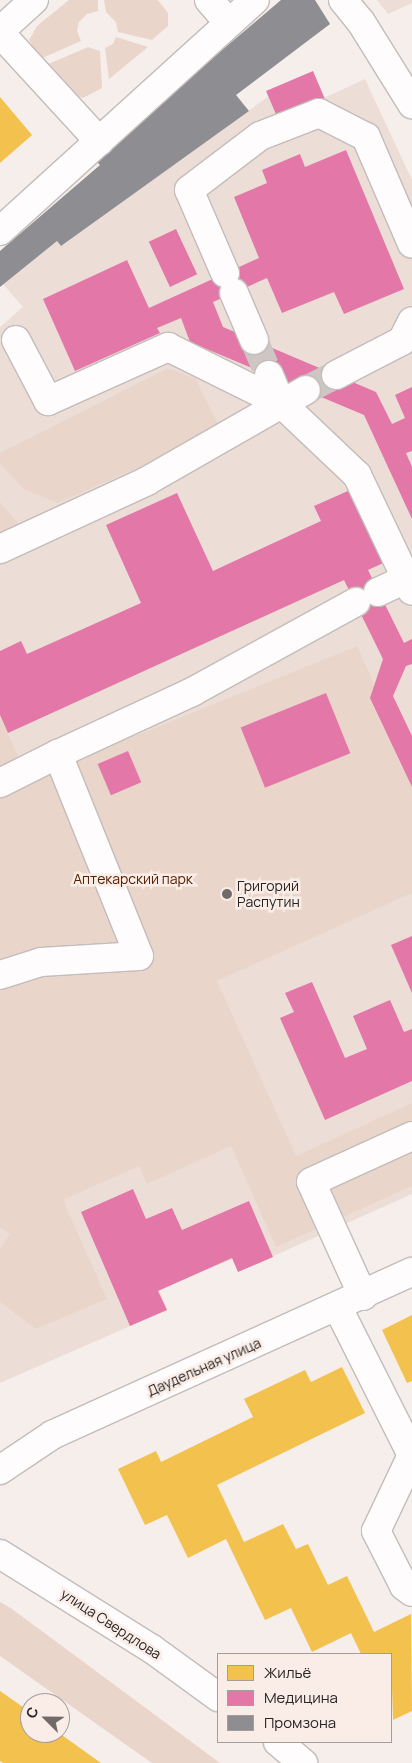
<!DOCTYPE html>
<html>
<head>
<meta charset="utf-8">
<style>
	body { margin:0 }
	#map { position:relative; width:412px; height:1763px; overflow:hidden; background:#f6eeeb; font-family:Manrope,sans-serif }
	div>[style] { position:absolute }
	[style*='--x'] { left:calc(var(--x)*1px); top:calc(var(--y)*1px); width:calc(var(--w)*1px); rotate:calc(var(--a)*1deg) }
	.built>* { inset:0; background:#ecded7 }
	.green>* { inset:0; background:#ead5cb }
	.homes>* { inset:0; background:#f2c14e }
	.health>* { inset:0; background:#e377a8; transform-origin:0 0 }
	.industry>* { inset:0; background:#8d8d92 }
	.minor-tunnel>* { height:28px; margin-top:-14px; transform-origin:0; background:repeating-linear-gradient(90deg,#cdc6c3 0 28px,transparent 0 42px) }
	.roads { filter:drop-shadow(1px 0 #c2bcba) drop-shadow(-1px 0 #c2bcba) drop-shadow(0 1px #c2bcba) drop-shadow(0 -1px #c2bcba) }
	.minor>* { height:28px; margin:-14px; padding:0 14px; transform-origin:14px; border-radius:14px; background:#fefcfc }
	.dots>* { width:14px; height:14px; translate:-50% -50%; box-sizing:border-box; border:2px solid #faede7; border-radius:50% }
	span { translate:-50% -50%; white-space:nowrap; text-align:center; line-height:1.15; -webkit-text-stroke:5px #faede7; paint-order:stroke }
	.park-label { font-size:14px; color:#542103 }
	.poi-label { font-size:14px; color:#282422 }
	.left { translate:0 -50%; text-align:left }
	.street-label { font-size:14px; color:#282422 }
	.legend { position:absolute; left:217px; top:1653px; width:175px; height:90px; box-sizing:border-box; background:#faede7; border:1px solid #a69d98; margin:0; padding:6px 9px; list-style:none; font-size:15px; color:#282422 }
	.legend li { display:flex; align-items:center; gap:10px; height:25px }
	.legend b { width:25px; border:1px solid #a69d98 }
	.north { position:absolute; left:20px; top:1693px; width:50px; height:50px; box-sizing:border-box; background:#faede7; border:1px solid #a69d98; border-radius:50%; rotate:293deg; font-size:14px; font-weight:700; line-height:20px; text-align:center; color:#282422 }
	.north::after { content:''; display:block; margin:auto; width:18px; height:22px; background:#706b68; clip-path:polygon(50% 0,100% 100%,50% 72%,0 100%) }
</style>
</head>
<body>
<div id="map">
	<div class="built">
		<div style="clip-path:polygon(377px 0,412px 0,412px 3px,388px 14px)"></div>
		<div style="clip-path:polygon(365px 79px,412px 180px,412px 1194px,238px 1272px,232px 1259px,159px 1290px,167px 1310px,0 1383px,0 327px,23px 307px,3px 284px,57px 241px,61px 246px,269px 96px,279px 119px)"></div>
	</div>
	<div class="green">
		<div style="clip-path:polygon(69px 0,98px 0,98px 11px,87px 14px,79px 22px,77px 31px,81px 41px,40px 59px,29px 40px,37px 26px)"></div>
		<div style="clip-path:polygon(104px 0,158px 0,168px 13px,168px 26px,152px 40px,118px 32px,116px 22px,106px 12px)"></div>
		<div style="clip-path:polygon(116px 37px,148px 47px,109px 79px,105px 48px,113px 44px)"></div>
		<div style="clip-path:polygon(88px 47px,100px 51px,102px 88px,83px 98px,69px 93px,44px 66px)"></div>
		<div style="clip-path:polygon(168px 368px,196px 379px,221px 431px,58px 503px,25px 490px,0 464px,0 453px)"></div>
		<div style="clip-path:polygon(0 502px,20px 526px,0 539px)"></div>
		<div style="clip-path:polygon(357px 646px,412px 768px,412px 893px,217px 981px,296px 1156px,412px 1103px,412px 1186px,276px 1247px,231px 1146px,147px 1184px,139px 1166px,63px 1200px,107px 1299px,36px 1329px,0 1302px,0 1249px,10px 1234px,0 1227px,0 717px,29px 779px)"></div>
		<div style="clip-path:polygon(0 1602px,12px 1609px,220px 1763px,152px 1763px,0 1656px)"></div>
	</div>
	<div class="homes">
		<div style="clip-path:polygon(0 97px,32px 135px,0 163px)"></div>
		<div style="clip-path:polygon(412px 1315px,412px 1381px,407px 1383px,382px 1330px)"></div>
		<div style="clip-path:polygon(342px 1367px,365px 1413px,217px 1485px,244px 1542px,283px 1524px,296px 1549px,308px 1544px,328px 1585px,347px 1576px,374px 1632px,411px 1614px,412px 1711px,393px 1720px,391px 1654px,361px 1654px,351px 1633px,312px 1652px,291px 1608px,265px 1620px,226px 1539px,188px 1558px,167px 1515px,145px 1525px,118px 1469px,156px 1451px,161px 1462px,253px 1417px,244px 1399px,305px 1370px,311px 1382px)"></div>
		<div style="clip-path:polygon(0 1691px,30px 1712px,30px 1733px,59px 1733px,101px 1763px,3px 1763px,0 1761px)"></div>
	</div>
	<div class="health">
		<div style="left:313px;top:71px;width:30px;height:51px;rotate:67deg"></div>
		<div style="clip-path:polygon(346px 150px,404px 289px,344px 314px,334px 292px,282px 313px,267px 278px,213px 302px,223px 327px,376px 392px,392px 424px,405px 418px,395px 395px,412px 387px,412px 451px,406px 453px,412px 467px,412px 519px,364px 415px,190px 342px,181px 318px,157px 328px,160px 333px,75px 371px,43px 299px,127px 260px,149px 308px,259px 258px,234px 197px,267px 183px,262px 170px,300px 154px,305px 167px)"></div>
		<div style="left:176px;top:229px;width:50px;height:30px;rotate:65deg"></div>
		<div style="clip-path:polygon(357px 487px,390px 560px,368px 570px,404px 643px,412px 639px,412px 664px,406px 666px,393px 696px,412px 736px,412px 787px,370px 698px,383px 659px,344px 580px,8px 733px,0 715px,0 651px,21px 641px,27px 654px,141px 603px,106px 525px,177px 493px,213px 571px,321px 521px,314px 506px)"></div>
		<div style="left:326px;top:693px;width:65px;height:92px;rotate:68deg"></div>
		<div style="left:128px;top:751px;width:34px;height:33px;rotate:67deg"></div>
		<div style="clip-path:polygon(412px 936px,412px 993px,391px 945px)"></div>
		<div style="clip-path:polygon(312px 982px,345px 1058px,367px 1049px,353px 1016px,390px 1000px,404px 1032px,412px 1029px,412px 1081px,325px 1120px,280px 1018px,294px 1012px,285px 993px)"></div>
		<div style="clip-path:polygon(133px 1189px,146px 1219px,172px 1208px,182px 1230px,249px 1201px,273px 1257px,238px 1272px,232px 1258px,158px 1291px,167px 1310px,130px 1326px,81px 1212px)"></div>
	</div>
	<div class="industry">
		<div style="clip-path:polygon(281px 0,315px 0,330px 24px,236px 95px,249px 111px,61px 246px,57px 241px,0 287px,0 251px,100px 165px,94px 159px)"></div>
	</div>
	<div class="minor-tunnel">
		<div style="--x:254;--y:340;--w:38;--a:67"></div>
		<div style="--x:306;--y:390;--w:34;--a:-27"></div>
	</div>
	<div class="roads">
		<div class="minor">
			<div style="--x:209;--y:0;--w:30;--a:49"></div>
			<div style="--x:343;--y:0;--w:28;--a:51"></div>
			<div style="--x:361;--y:22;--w:97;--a:58.1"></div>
			<div style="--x:0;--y:31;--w:46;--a:-42.4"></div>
			<div style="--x:0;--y:33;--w:147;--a:47.5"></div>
			<div style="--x:0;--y:231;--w:344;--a:-42.2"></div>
			<div style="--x:225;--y:273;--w:90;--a:-113.4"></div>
			<div style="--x:189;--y:190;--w:89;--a:-37.3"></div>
			<div style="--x:260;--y:136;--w:63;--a:-21.3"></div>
			<div style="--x:319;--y:113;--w:53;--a:27.1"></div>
			<div style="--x:366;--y:137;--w:116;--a:66.7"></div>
			<div style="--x:234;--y:293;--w:51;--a:66.9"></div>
			<div style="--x:16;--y:340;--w:69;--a:62.3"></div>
			<div style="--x:48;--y:401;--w:132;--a:-24.2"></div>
			<div style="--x:168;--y:347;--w:126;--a:26.4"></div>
			<div style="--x:269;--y:375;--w:30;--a:67"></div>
			<div style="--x:281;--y:403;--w:105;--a:43.5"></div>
			<div style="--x:357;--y:475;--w:128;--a:64.6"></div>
			<div style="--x:336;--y:375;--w:74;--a:-27.3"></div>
			<div style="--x:402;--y:341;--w:22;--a:-63"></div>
			<div style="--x:0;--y:549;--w:162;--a:-24.8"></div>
			<div style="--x:147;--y:481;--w:183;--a:-29.8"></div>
			<div style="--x:378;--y:592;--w:31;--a:-25"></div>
			<div style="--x:0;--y:783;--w:65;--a:-26.6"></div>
			<div style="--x:0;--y:975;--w:43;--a:-17.6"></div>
			<div style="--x:41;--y:962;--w:98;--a:-3.5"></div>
			<div style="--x:139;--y:956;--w:218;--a:-111.9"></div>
			<div style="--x:58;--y:754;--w:148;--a:-24.8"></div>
			<div style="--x:192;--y:692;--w:187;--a:-28.8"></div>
			<div style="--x:363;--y:1296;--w:125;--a:-114.5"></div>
			<div style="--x:311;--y:1182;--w:111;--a:-24.5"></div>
			<div style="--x:338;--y:1308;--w:165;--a:63.3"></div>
			<div style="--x:412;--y:1455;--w:84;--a:115.3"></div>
			<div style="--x:376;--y:1531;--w:62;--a:63"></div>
			<div style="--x:404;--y:1586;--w:10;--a:37"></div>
			<div style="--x:0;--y:1470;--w:63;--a:-33.9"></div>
			<div style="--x:52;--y:1435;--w:395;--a:-24.4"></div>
			<div style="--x:0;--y:1554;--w:179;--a:32"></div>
			<div style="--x:152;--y:1649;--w:82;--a:36"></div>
			<div style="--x:278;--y:1742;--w:33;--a:40"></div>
		</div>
	</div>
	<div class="dots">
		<div style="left:227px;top:894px;background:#706b68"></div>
	</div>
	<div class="park-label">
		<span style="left:133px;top:879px">Аптекарский парк</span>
	</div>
	<div class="poi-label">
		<span class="left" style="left:237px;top:894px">Григорий<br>Распутин</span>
	</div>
	<div class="street-label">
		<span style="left:204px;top:1367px;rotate:-24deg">Даудельная улица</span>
		<span style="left:111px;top:1624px;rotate:33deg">улица Свердлова</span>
	</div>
	<ul class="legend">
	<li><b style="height:14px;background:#f2c14e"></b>Жильё</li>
	<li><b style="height:14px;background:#e377a8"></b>Медицина</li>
	<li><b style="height:14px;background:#8d8d92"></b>Промзона</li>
	</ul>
	<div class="north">С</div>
</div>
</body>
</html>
